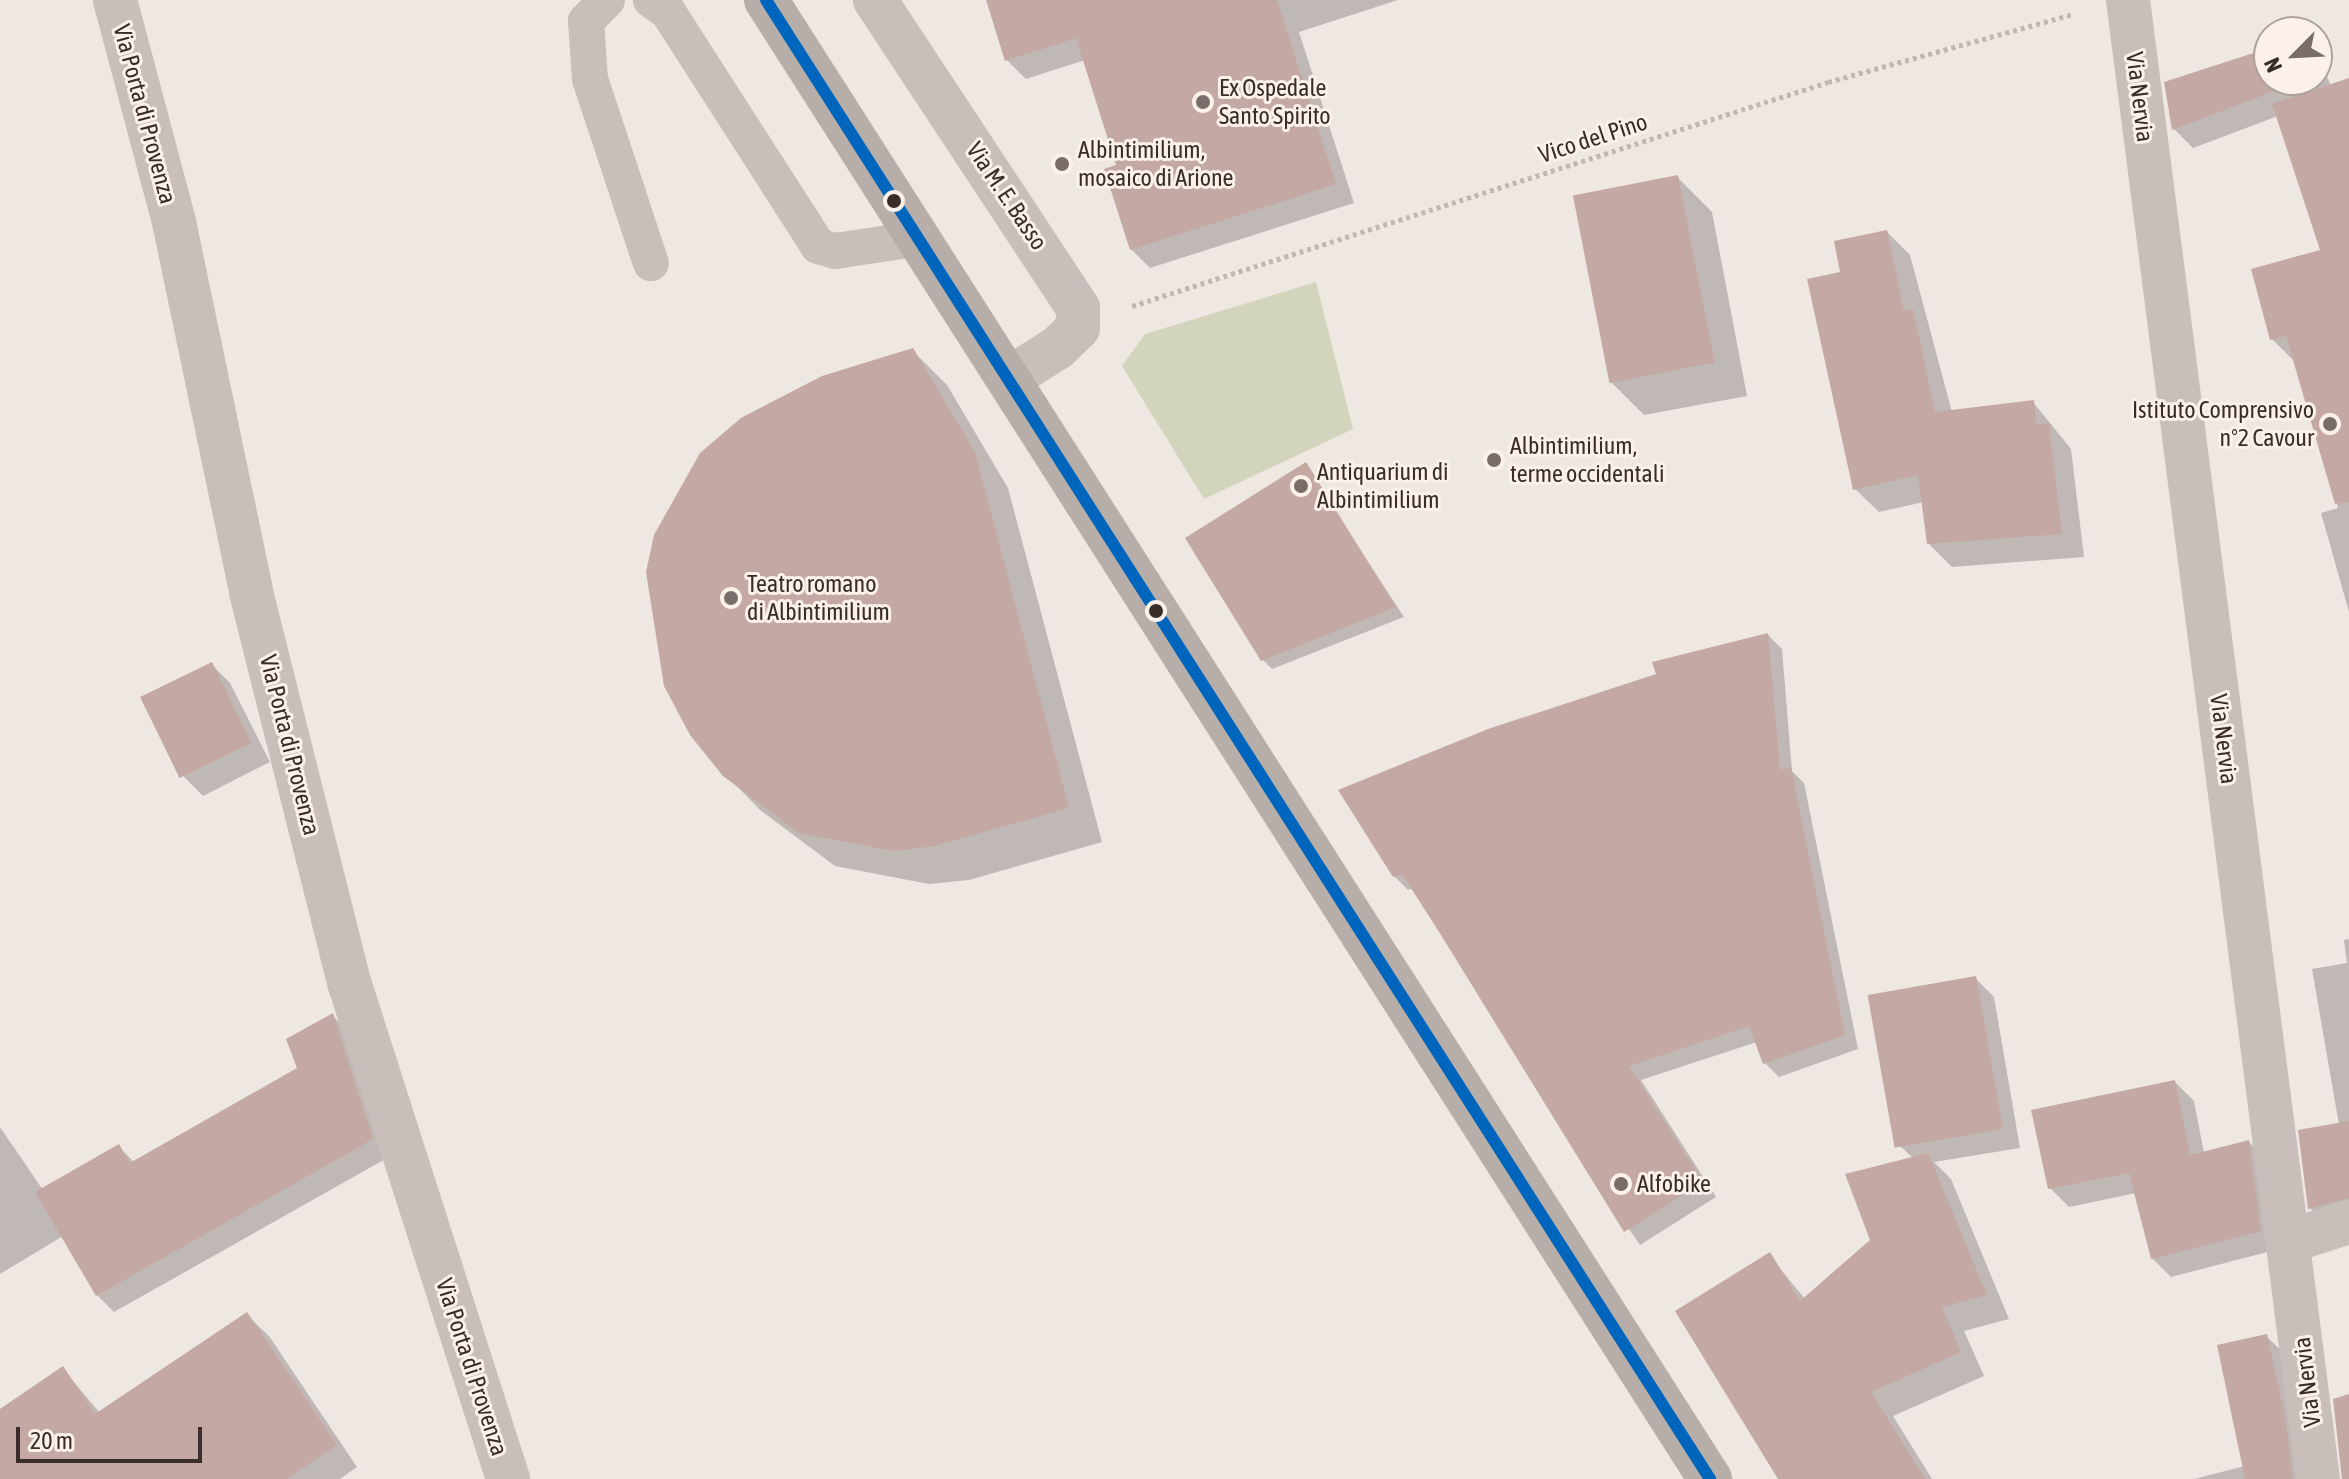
<!DOCTYPE html>
<html>
<head>
<meta charset="utf-8">
<style>
	body { margin:0 }
	#map { position:relative; width:2349px; height:1479px; overflow:hidden; background:#efe7e2; font-family:"Asap Condensed",sans-serif }
	div>[style] { position:absolute }
	[style*='--x'] { left:calc(var(--x)*1px); top:calc(var(--y)*1px); width:calc(var(--w)*1px); rotate:calc(var(--a)*1deg) }
	.green>* { inset:0; background:#d2d4bc }
	.shadow>* { inset:0; background:#0003 }
	.building>* { inset:0; background:#c3a8a3; transform-origin:0 0 }
	.path>* { height:5px; margin-top:-2.5px; transform-origin:0; background:repeating-linear-gradient(90deg,#c1b8b3 0 4px,transparent 0 8px) }
	.service>* { height:36px; margin:-18px; padding:0 18px; transform-origin:18px; border-radius:18px; background:#c8bfbb }
	.minor>* { height:44px; margin:-22px; padding:0 22px; transform-origin:22px; border-radius:22px; background:#c8bfbb }
	.primary>* { height:44px; margin:-22px; padding:0 22px; transform-origin:22px; border-radius:22px; background:#b7aeaa }
	.bus-1>* { height:12px; margin:-6px; padding:0 6px; transform-origin:6px; border-radius:6px; background:#0065bd }
	.dots>* { width:22px; height:22px; translate:-50% -50%; box-sizing:border-box; border:4px solid #fbf1ea; border-radius:50% }
	span { translate:-50% -50%; white-space:nowrap; text-align:center; line-height:1.15; -webkit-text-stroke:6px #fbf1ea; paint-order:stroke }
	.poi-label { font-size:24px; color:#392c29 }
	.left { translate:0 -50%; text-align:left }
	.right { translate:-100% -50%; text-align:right }
	.street-label { font-size:24px; color:#392c29 }
	.north { position:absolute; left:2253px; top:16px; width:80px; height:80px; box-sizing:border-box; background:#fbf1ea; border:2px solid #ada29d; border-radius:50%; rotate:246deg; font-size:22px; font-weight:700; line-height:32px; text-align:center; color:#392c29 }
	.north::after { content:''; display:block; margin:auto; width:28px; height:36px; background:#796d6a; clip-path:polygon(50% 0,100% 100%,50% 72%,0 100%) }
	.scale { position:absolute; left:16px; top:1427px; width:186px; height:36px; box-sizing:border-box; border:4px solid #392c29; border-top:0; padding-left:10px; font-size:24px; line-height:28px; white-space:nowrap; color:#392c29; -webkit-text-stroke:6px #fbf1ea; paint-order:stroke }
</style>
</head>
<body>
<div id="map">
	<div class="green">
		<div style="clip-path:polygon(1316px 282px,1353px 429px,1204px 499px,1122px 366px,1145px 334px)"></div>
	</div>
	<div class="shadow">
		<div style="clip-path:polygon(989px 0,1398px 0,1299px 32px,1354px 203px,1150px 268px,1131px 249px,1119px 166px,1085px 60px,1026px 79px,1007px 60px)"></div>
		<div style="clip-path:polygon(2269px 50px,2269px 80px,2317px 80px,2317px 54px,2331px 86px,2349px 80px,2349px 612px,2321px 513px,2338px 508px,2297px 364px,2272px 339px,2322px 251px,2278px 116px,2193px 148px,2174px 129px,2167px 83px)"></div>
		<div style="clip-path:polygon(1678px 178px,1712px 212px,1747px 396px,1644px 415px,1610px 381px)"></div>
		<div style="clip-path:polygon(1887px 232px,1910px 255px,1952px 412px,2033px 402px,2071px 449px,2084px 557px,1952px 567px,1928px 543px,1924px 502px,1879px 512px,1855px 489px,1843px 273px)"></div>
		<div style="clip-path:polygon(913px 351px,947px 385px,1008px 488px,1102px 842px,969px 880px,929px 884px,835px 866px,760px 810px,725px 774px)"></div>
		<div style="clip-path:polygon(1305px 465px,1404px 617px,1272px 669px,1263px 660px)"></div>
		<div style="clip-path:polygon(1768px 635px,1782px 649px,1792px 771px,1804px 783px,1858px 1049px,1779px 1077px,1765px 1063px,1757px 1042px,1641px 1080px,1716px 1197px,1640px 1245px,1576px 1153px,1413px 888px,1408px 890px,1394px 876px,1659px 675px)"></div>
		<div style="clip-path:polygon(211px 664px,230px 683px,270px 762px,203px 796px,184px 777px,143px 697px)"></div>
		<div style="clip-path:polygon(2349px 939px,2349px 1220px,2329px 1227px,2310px 1208px,2339px 1125px,2312px 969px,2347px 963px,2344px 940px)"></div>
		<div style="clip-path:polygon(1975px 978px,1994px 997px,2020px 1148px,1934px 1162px,1951px 1179px,2009px 1319px,1964px 1331px,1984px 1376px,1893px 1416px,1932px 1479px,1781px 1479px,1769px 1255px,1805px 1299px,1872px 1240px,1914px 1159px,1900px 1146px)"></div>
		<div style="clip-path:polygon(332px 1015px,349px 1032px,389px 1157px,114px 1312px,97px 1295px,63px 1236px,0 1274px,0 1127px,43px 1190px,119px 1147px,135px 1163px,299px 1069px)"></div>
		<div style="clip-path:polygon(2175px 1082px,2194px 1101px,2204px 1153px,2249px 1142px,2268px 1161px,2279px 1249px,2171px 1277px,2152px 1258px,2136px 1193px,2069px 1207px,2050px 1188px)"></div>
		<div style="clip-path:polygon(247px 1315px,269px 1336px,357px 1467px,340px 1479px,13px 1479px,0 1459px,0 1411px,63px 1369px,100px 1413px)"></div>
		<div style="clip-path:polygon(2266px 1336px,2290px 1359px,2311px 1479px,2194px 1479px,2245px 1466px)"></div>
	</div>
	<div class="building">
		<div style="clip-path:polygon(986px 0,1277px 0,1336px 184px,1130px 250px,1104px 169px,1116px 165px,1076px 38px,1005px 61px)"></div>
		<div style="clip-path:polygon(2269px 48px,2269px 80px,2303px 80px,2172px 130px,2164px 82px)"></div>
		<div style="clip-path:polygon(2349px 78px,2349px 502px,2335px 504px,2286px 336px,2270px 340px,2251px 269px,2320px 250px,2272px 104px)"></div>
		<div style="left:1678px;top:175px;width:191px;height:107px;rotate:79deg"></div>
		<div style="clip-path:polygon(1887px 230px,1904px 311px,1913px 309px,1935px 412px,2034px 400px,2036px 425px,2049px 423px,2062px 534px,1927px 544px,1918px 475px,1853px 490px,1807px 279px,1840px 272px,1834px 241px)"></div>
		<div style="clip-path:polygon(913px 348px,975px 452px,1069px 808px,934px 846px,894px 851px,799px 833px,723px 776px,690px 735px,664px 686px,646px 572px,654px 535px,700px 453px,741px 418px,822px 376px)"></div>
		<div style="clip-path:polygon(1306px 462px,1396px 607px,1261px 661px,1185px 538px)"></div>
		<div style="clip-path:polygon(1768px 633px,1780px 770px,1791px 767px,1845px 1035px,1763px 1064px,1749px 1026px,1629px 1066px,1703px 1182px,1624px 1232px,1441px 935px,1402px 874px,1393px 877px,1338px 790px,1488px 729px,1656px 674px,1652px 662px)"></div>
		<div style="left:212px;top:662px;width:90px;height:80px;rotate:64deg"></div>
		<div style="left:1976px;top:976px;width:155px;height:110px;rotate:80deg"></div>
		<div style="clip-path:polygon(333px 1013px,373px 1139px,96px 1296px,35px 1192px,119px 1144px,130px 1163px,297px 1068px,286px 1039px)"></div>
		<div style="clip-path:polygon(2175px 1080px,2190px 1155px,2249px 1140px,2261px 1231px,2151px 1259px,2129px 1173px,2048px 1189px,2031px 1110px)"></div>
		<div style="clip-path:polygon(2349px 1121px,2349px 1198px,2308px 1209px,2298px 1130px)"></div>
		<div style="clip-path:polygon(1928px 1153px,1987px 1295px,1942px 1307px,1961px 1352px,1871px 1392px,1925px 1479px,1778px 1479px,1675px 1311px,1770px 1252px,1800px 1301px,1870px 1240px,1845px 1174px)"></div>
		<div style="clip-path:polygon(247px 1312px,337px 1445px,286px 1479px,0 1479px,0 1409px,38px 1383px,63px 1366px,95px 1414px)"></div>
		<div style="clip-path:polygon(2267px 1334px,2285px 1416px,2293px 1479px,2245px 1479px,2217px 1345px)"></div>
		<div style="clip-path:polygon(2349px 1394px,2349px 1479px,2342px 1479px,2333px 1399px)"></div>
	</div>
	<div class="path">
		<div style="--x:1132;--y:306;--w:731;--a:-17.84"></div>
		<div style="--x:1828;--y:82;--w:255;--a:-15.5"></div>
	</div>
	<div class="service">
		<div style="--x:607;--y:0;--w:30;--a:135"></div>
		<div style="--x:586;--y:21;--w:58;--a:86.1"></div>
		<div style="--x:590;--y:79;--w:194;--a:71.7"></div>
		<div style="--x:651;--y:0;--w:21;--a:35"></div>
		<div style="--x:668;--y:12;--w:278;--a:57.3"></div>
		<div style="--x:818;--y:246;--w:18;--a:16"></div>
		<div style="--x:835;--y:251;--w:88;--a:-8.5"></div>
	</div>
	<div class="minor">
		<div style="--x:115;--y:0;--w:230;--a:75.1"></div>
		<div style="--x:174;--y:222;--w:378;--a:78.2"></div>
		<div style="--x:251;--y:592;--w:405;--a:75.9"></div>
		<div style="--x:350;--y:985;--w:519;--a:72.26"></div>
		<div style="--x:875;--y:0;--w:369;--a:56.6"></div>
		<div style="--x:1078;--y:308;--w:20;--a:90"></div>
		<div style="--x:1078;--y:328;--w:29;--a:136"></div>
		<div style="--x:1057;--y:348;--w:56;--a:147.4"></div>
		<div style="--x:2128;--y:0;--w:1491;--a:82.68"></div>
		<div style="--x:2290;--y:1241;--w:62;--a:-17.9"></div>
	</div>
	<div class="primary">
		<div style="--x:766;--y:0;--w:1755;--a:57.45"></div>
	</div>
	<div class="bus-1">
		<div style="--x:766;--y:0;--w:1755;--a:57.45"></div>
	</div>
	<div class="dots">
		<div style="left:1203px;top:102px;background:#796d6a"></div>
		<div style="left:1062px;top:164px;background:#796d6a"></div>
		<div style="left:894px;top:201px;background:#392c29"></div>
		<div style="left:2330px;top:424px;background:#796d6a"></div>
		<div style="left:1494px;top:460px;background:#796d6a"></div>
		<div style="left:1301px;top:486px;background:#796d6a"></div>
		<div style="left:731px;top:598px;background:#796d6a"></div>
		<div style="left:1156px;top:611px;background:#392c29"></div>
		<div style="left:1621px;top:1184px;background:#796d6a"></div>
	</div>
	<div class="poi-label">
		<span class="left" style="left:1219px;top:102px">Ex Ospedale<br>Santo Spirito</span>
		<span class="left" style="left:1078px;top:164px">Albintimilium,<br>mosaico di Arione</span>
		<span class="right" style="left:2314px;top:424px">Istituto Comprensivo<br>n°2 Cavour</span>
		<span class="left" style="left:1510px;top:460px">Albintimilium,<br>terme occidentali</span>
		<span class="left" style="left:1317px;top:486px">Antiquarium di<br>Albintimilium</span>
		<span class="left" style="left:747px;top:598px">Teatro romano<br>di Albintimilium</span>
		<span class="left" style="left:1637px;top:1184px">Alfobike</span>
	</div>
	<div class="street-label">
		<span style="left:2140px;top:97px;rotate:83deg">Via Nervia</span>
		<span style="left:145px;top:114px;rotate:75deg">Via Porta di Provenza</span>
		<span style="left:1593px;top:138px;rotate:-18deg">Vico del Pino</span>
		<span style="left:1007px;top:196px;rotate:56deg">Via M. E. Basso</span>
		<span style="left:2224px;top:739px;rotate:83deg">Via Nervia</span>
		<span style="left:290px;top:745px;rotate:76deg">Via Porta di Provenza</span>
		<span style="left:472px;top:1367px;rotate:72deg">Via Porta di Provenza</span>
		<span style="left:2307px;top:1382px;rotate:-97deg">Via Nervia</span>
	</div>
	<div class="north">N</div>
	<div class="scale">20 m</div>
</div>
</body>
</html>
